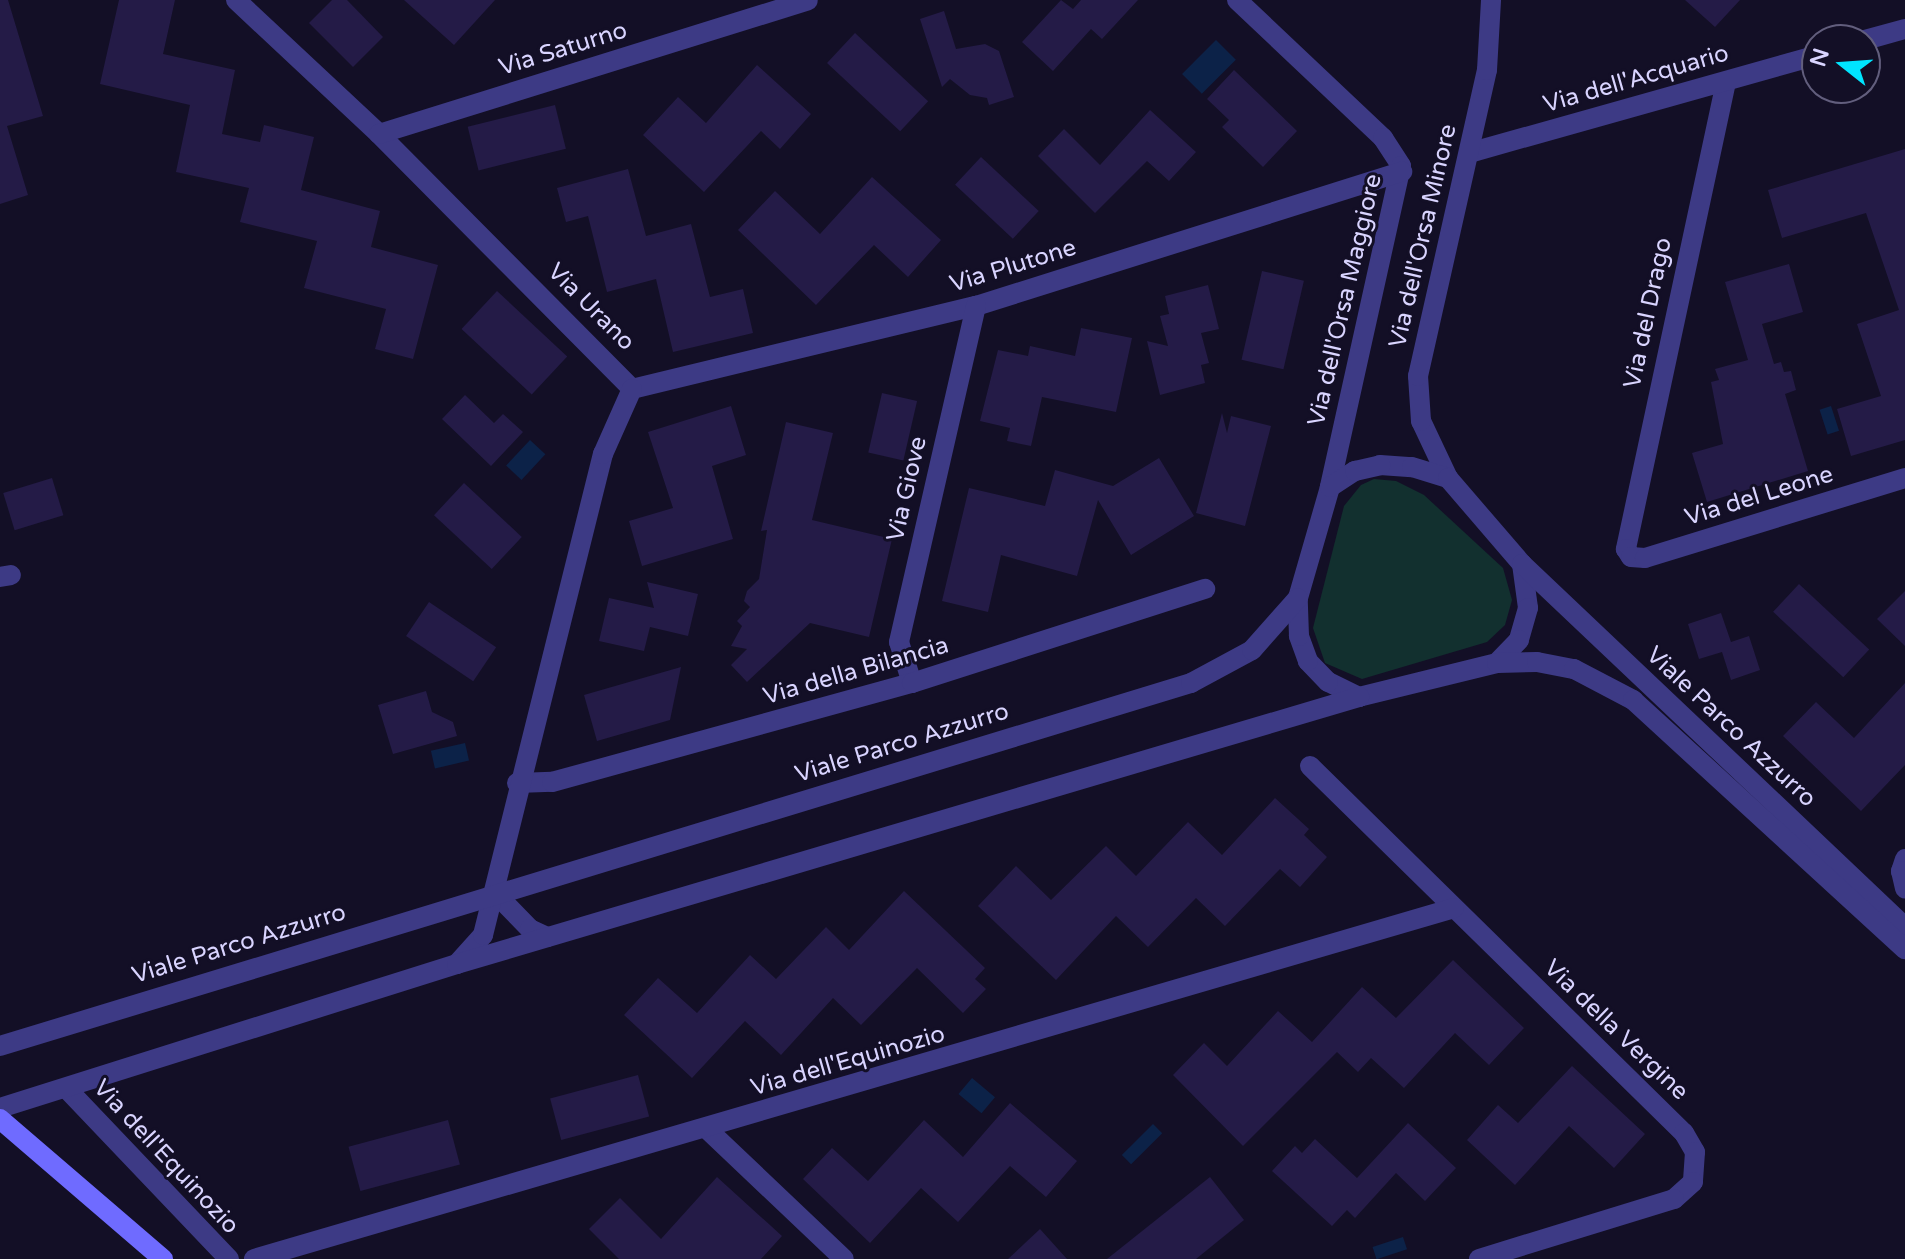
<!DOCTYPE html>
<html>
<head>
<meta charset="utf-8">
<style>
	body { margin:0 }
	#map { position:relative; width:1905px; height:1259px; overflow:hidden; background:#130f26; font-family:"Varela Round",sans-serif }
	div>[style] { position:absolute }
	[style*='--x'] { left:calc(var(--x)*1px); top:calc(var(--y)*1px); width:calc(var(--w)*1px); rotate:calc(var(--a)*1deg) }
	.green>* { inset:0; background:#12302f }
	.water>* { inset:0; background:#0c2248; transform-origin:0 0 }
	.building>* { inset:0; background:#241b47; transform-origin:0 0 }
	.minor>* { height:20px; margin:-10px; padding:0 10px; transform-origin:10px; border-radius:10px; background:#3d3a85 }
	.tertiary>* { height:20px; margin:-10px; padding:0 10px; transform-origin:10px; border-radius:10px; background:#3d3a85 }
	.secondary>* { height:20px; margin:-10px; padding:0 10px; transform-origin:10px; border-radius:10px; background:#6f6bff }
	span { translate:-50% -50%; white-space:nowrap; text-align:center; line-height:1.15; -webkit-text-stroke:6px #130f26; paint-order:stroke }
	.street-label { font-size:24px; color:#d9d4ff }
	.north { position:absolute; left:1801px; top:24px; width:80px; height:80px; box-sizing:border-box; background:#130f26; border:2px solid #625e7d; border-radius:50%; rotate:287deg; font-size:22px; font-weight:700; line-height:32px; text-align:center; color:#d9d4ff }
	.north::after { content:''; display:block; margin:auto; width:28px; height:36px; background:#00e5ff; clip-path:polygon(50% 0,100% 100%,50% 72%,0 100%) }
</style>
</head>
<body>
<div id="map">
	<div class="green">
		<div style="clip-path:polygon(1374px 479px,1396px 481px,1424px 495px,1503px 568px,1512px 600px,1505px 625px,1487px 642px,1362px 679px,1325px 663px,1313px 628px,1344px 506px,1361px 485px)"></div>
	</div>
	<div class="water">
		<div style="left:1216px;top:40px;width:28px;height:48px;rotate:45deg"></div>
		<div style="left:1831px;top:406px;width:26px;height:12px;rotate:72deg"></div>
		<div style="left:530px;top:440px;width:21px;height:35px;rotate:43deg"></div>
		<div style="left:465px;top:743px;width:18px;height:35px;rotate:77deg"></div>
		<div style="left:972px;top:1078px;width:30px;height:21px;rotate:40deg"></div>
		<div style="left:1153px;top:1124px;width:13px;height:44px;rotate:45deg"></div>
		<div style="left:1403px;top:1237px;width:13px;height:32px;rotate:72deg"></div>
	</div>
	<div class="building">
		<div style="clip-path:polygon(0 0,8px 0,43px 116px,7px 126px,28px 195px,0 204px)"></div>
		<div style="clip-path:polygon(119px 0,175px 0,163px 54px,235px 70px,222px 134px,260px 142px,264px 125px,314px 137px,301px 190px,380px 211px,371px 247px,438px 265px,413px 359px,375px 349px,386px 309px,304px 288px,317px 241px,240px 222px,249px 188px,176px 172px,190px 105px,100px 84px)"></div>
		<div style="clip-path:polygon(332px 0,347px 0,383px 37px,353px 67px,309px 23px)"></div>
		<div style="clip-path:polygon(404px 0,495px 0,454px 45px)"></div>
		<div style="clip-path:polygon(1061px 0,1073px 9px,1081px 0,1138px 0,1102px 39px,1091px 29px,1053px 71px,1022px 42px)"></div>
		<div style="clip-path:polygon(1685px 0,1740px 0,1715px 27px)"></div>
		<div style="clip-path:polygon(944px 11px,956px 49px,985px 44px,999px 51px,1014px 97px,989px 105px,987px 98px,970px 95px,950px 79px,942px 87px,920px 19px)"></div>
		<div style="left:855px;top:33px;width:100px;height:41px;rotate:43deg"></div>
		<div style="clip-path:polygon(757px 65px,811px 114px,780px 149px,761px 131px,704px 192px,643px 135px,678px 97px,706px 123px)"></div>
		<div style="clip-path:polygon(1234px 70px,1297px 131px,1263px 167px,1222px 127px,1229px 120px,1207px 99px)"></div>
		<div style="left:555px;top:105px;width:45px;height:90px;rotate:76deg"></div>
		<div style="clip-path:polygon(1150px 110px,1196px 152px,1169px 181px,1147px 161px,1095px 213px,1038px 156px,1064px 129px,1100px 165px)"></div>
		<div style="clip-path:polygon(1905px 149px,1905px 440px,1851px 456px,1837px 409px,1881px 396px,1857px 324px,1899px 310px,1866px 213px,1782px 238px,1768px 190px)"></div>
		<div style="left:981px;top:157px;width:79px;height:38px;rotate:43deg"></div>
		<div style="clip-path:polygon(628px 169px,646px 236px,691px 224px,710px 297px,743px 289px,753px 333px,673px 352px,656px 279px,607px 292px,588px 216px,566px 222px,557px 188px)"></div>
		<div style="clip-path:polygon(872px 177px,941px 240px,908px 277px,874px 245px,816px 305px,738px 230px,775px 191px,820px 234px)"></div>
		<div style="clip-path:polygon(1789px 264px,1803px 312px,1762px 324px,1774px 364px,1781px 362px,1784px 372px,1791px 371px,1796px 390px,1785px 394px,1808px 471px,1707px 502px,1692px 453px,1723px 444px,1711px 382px,1719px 380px,1715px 369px,1748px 360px,1725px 282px)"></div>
		<div style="left:1262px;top:271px;width:43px;height:91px;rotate:13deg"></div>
		<div style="clip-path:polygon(1208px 285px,1219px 329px,1201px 333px,1209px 363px,1201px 365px,1205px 383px,1160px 395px,1147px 341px,1168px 346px,1160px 316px,1169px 314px,1165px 296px)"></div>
		<div style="left:497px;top:291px;width:96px;height:52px;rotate:43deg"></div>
		<div style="clip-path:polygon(1081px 328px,1132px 338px,1116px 412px,1042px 397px,1031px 446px,1007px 441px,1010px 428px,980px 421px,998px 350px,1028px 356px,1030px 346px,1075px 356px)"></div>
		<div style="left:882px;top:393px;width:36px;height:61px;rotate:13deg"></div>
		<div style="clip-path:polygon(465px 395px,494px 423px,503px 414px,523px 432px,491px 466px,442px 419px)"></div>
		<div style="clip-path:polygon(731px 406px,746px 455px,712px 466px,733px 539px,642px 566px,629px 521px,673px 508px,648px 432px)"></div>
		<div style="clip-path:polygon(1222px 413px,1227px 433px,1231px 416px,1271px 426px,1245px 526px,1196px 513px)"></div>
		<div style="clip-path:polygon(786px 422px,833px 433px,812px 520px,892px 539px,869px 637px,810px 623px,747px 682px,731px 665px,747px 649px,731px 646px,742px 626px,737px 621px,750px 607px,744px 601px,747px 591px,759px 579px,767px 530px,761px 531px)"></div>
		<div style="clip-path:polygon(1159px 458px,1194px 516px,1131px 555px,1098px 500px,1077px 576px,1001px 555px,988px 612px,942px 601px,969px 488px,1045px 506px,1055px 470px,1113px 486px)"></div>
		<div style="left:52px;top:478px;width:39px;height:51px;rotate:73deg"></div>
		<div style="left:464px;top:483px;width:79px;height:44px;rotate:43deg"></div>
		<div style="clip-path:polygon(647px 582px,698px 594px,688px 636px,650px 627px,644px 651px,599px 641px,609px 598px,654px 608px)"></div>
		<div style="left:1799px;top:584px;width:96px;height:38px;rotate:43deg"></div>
		<div style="clip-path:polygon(1905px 591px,1905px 646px,1877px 619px)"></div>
		<div style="left:429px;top:602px;width:81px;height:41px;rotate:34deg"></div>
		<div style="clip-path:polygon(1721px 613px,1731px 642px,1749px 636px,1760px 670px,1731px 680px,1722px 652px,1699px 659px,1688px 624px)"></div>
		<div style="clip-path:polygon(681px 667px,670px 720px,597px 741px,584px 695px)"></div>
		<div style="clip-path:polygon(1905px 683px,1905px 765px,1861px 811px,1783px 736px,1816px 702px,1854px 738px)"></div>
		<div style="clip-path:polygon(426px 691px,432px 712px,453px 722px,457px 736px,393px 754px,378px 705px)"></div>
		<div style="clip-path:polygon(1275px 798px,1309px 829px,1304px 835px,1327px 857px,1300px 887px,1280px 869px,1225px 926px,1196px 898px,1148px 947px,1116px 916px,1056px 980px,978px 906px,1016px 866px,1051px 900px,1106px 846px,1136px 876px,1188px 822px,1222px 855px)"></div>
		<div style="clip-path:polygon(904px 891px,985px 968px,975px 979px,986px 989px,963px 1013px,917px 968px,861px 1025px,833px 998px,781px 1055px,745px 1021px,692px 1078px,624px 1015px,658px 978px,697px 1013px,750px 955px,776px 979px,826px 927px,849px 950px)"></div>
		<div style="clip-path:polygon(1453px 960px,1524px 1028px,1489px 1065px,1455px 1033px,1404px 1088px,1371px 1058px,1358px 1072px,1337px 1052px,1243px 1146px,1173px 1075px,1204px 1043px,1227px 1066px,1278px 1011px,1312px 1042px,1362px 987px,1396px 1018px)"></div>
		<div style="clip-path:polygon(1572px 1066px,1645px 1134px,1614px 1168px,1569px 1126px,1515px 1185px,1467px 1140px,1498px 1105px,1518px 1123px)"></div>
		<div style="left:638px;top:1075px;width:43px;height:91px;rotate:75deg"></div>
		<div style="clip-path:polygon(1010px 1103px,1077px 1161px,1046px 1197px,1010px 1166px,958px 1222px,921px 1188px,870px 1243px,803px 1179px,832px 1148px,868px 1181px,924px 1120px,963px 1157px)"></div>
		<div style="left:448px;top:1120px;width:46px;height:103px;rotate:75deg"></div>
		<div style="clip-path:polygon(1408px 1123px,1456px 1168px,1425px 1201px,1396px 1173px,1355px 1218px,1347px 1210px,1332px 1226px,1272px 1171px,1295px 1146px,1302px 1153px,1315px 1139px,1357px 1178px)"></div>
		<div style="clip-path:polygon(717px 1177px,782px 1236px,761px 1259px,619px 1259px,589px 1229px,620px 1198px,661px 1239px)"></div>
		<div style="clip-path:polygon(1210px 1177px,1244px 1220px,1196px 1259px,1107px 1259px)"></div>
		<div style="clip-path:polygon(1040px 1229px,1067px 1259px,1008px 1259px)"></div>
	</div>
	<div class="minor">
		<div style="--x:236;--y:0;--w:196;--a:43.1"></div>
		<div style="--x:379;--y:134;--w:359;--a:45.2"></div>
		<div style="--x:1237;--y:0;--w:201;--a:43.4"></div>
		<div style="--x:1383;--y:138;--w:33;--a:57"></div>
		<div style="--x:1401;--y:166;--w:329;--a:102.5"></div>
		<div style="--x:1865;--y:40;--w:41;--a:-15.4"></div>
		<div style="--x:1726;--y:82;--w:478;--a:102.1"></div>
		<div style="--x:1626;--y:549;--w:9;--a:58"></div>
		<div style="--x:1631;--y:557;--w:14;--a:4"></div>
		<div style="--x:1645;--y:558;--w:272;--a:-17.1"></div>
		<div style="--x:379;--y:134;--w:449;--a:-17.3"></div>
		<div style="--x:1469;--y:153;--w:362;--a:-15.7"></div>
		<div style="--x:632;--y:389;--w:354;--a:-13.6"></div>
		<div style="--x:976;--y:306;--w:447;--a:-17.5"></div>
		<div style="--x:1448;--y:478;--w:63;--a:-115.3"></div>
		<div style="--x:1421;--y:421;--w:45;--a:-93.8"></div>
		<div style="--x:1418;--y:376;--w:314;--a:-77.3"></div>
		<div style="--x:1487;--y:70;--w:70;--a:-86.7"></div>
		<div style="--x:0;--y:577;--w:11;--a:-10"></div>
		<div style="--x:912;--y:683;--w:43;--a:-107.6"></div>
		<div style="--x:899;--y:642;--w:345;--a:-77.1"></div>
		<div style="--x:1310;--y:766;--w:524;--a:44.46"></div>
		<div style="--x:1684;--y:1133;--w:22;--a:60"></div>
		<div style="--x:1695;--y:1152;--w:30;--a:94"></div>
		<div style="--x:1693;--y:1182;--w:25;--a:138"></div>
		<div style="--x:1674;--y:1199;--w:204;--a:162.9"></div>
		<div style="--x:517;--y:783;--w:35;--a:-2"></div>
		<div style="--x:552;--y:782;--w:373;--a:-15.4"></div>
		<div style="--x:912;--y:683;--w:308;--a:-17.8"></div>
		<div style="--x:1905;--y:859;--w:13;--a:108"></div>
		<div style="--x:1901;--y:871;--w:18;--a:77"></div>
		<div style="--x:494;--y:892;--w:52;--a:45.8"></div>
		<div style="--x:530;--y:929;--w:19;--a:25"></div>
		<div style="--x:457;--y:964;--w:39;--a:-48"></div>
		<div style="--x:483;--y:935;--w:496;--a:-76"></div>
		<div style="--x:603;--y:454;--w:71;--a:-66"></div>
		<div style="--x:67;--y:1089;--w:235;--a:46.4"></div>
		<div style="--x:708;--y:1130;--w:187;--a:43.5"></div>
		<div style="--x:254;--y:1259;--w:1250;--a:-16.3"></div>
	</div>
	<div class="tertiary">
		<div style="--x:1380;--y:465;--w:32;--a:4"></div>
		<div style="--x:1412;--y:467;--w:38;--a:17"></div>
		<div style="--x:1448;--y:478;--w:113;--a:49.3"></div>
		<div style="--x:1522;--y:564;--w:44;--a:82.2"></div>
		<div style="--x:1528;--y:608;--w:33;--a:106"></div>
		<div style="--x:1519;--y:640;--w:32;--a:134"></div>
		<div style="--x:1497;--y:663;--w:142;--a:166.2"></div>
		<div style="--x:1359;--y:697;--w:34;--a:-154"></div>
		<div style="--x:1328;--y:682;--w:29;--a:-134"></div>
		<div style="--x:1308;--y:661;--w:27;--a:-110"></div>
		<div style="--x:1299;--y:636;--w:38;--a:-92"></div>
		<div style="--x:1298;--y:598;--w:116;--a:-73.9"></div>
		<div style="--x:1330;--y:487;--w:30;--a:-33"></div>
		<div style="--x:1355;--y:471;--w:26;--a:-13"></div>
		<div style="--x:1522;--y:564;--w:528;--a:43.46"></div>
		<div style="--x:1497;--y:663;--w:40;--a:-1.4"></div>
		<div style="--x:1537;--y:662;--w:38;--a:11"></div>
		<div style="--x:1574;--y:669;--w:67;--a:27.7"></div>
		<div style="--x:1633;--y:700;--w:369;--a:42.5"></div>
		<div style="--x:0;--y:1046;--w:1245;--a:-16.95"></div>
		<div style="--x:1191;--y:683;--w:69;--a:-28.4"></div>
		<div style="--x:1252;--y:650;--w:69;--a:-48.5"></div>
		<div style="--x:0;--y:1108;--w:479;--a:-17.5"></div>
		<div style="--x:457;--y:964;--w:941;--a:-16.49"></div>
	</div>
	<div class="secondary">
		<div style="--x:0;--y:1119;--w:215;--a:40.7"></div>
	</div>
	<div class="street-label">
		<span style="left:563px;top:49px;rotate:-17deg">Via Saturno</span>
		<span style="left:1636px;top:79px;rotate:-16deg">Via dell'Acquario</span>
		<span style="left:1423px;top:236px;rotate:-77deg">Via dell'Orsa Minore</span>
		<span style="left:1013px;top:266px;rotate:-17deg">Via Plutone</span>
		<span style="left:1345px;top:300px;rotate:-77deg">Via dell'Orsa Maggiore</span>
		<span style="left:591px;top:307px;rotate:45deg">Via Urano</span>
		<span style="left:1648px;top:313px;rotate:-78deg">Via del Drago</span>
		<span style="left:907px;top:489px;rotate:-77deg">Via Giove</span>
		<span style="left:1759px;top:496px;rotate:-17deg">Via del Leone</span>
		<span style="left:856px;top:671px;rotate:-16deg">Via della Bilancia</span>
		<span style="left:1731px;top:727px;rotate:43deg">Viale Parco Azzurro</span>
		<span style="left:902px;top:743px;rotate:-17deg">Viale Parco Azzurro</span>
		<span style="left:239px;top:944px;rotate:-17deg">Viale Parco Azzurro</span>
		<span style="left:1616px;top:1030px;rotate:44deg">Via della Vergine</span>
		<span style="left:848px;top:1061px;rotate:-16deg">Via dell'Equinozio</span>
		<span style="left:166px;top:1157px;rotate:47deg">Via dell'Equinozio</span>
	</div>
	<div class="north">N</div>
</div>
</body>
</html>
